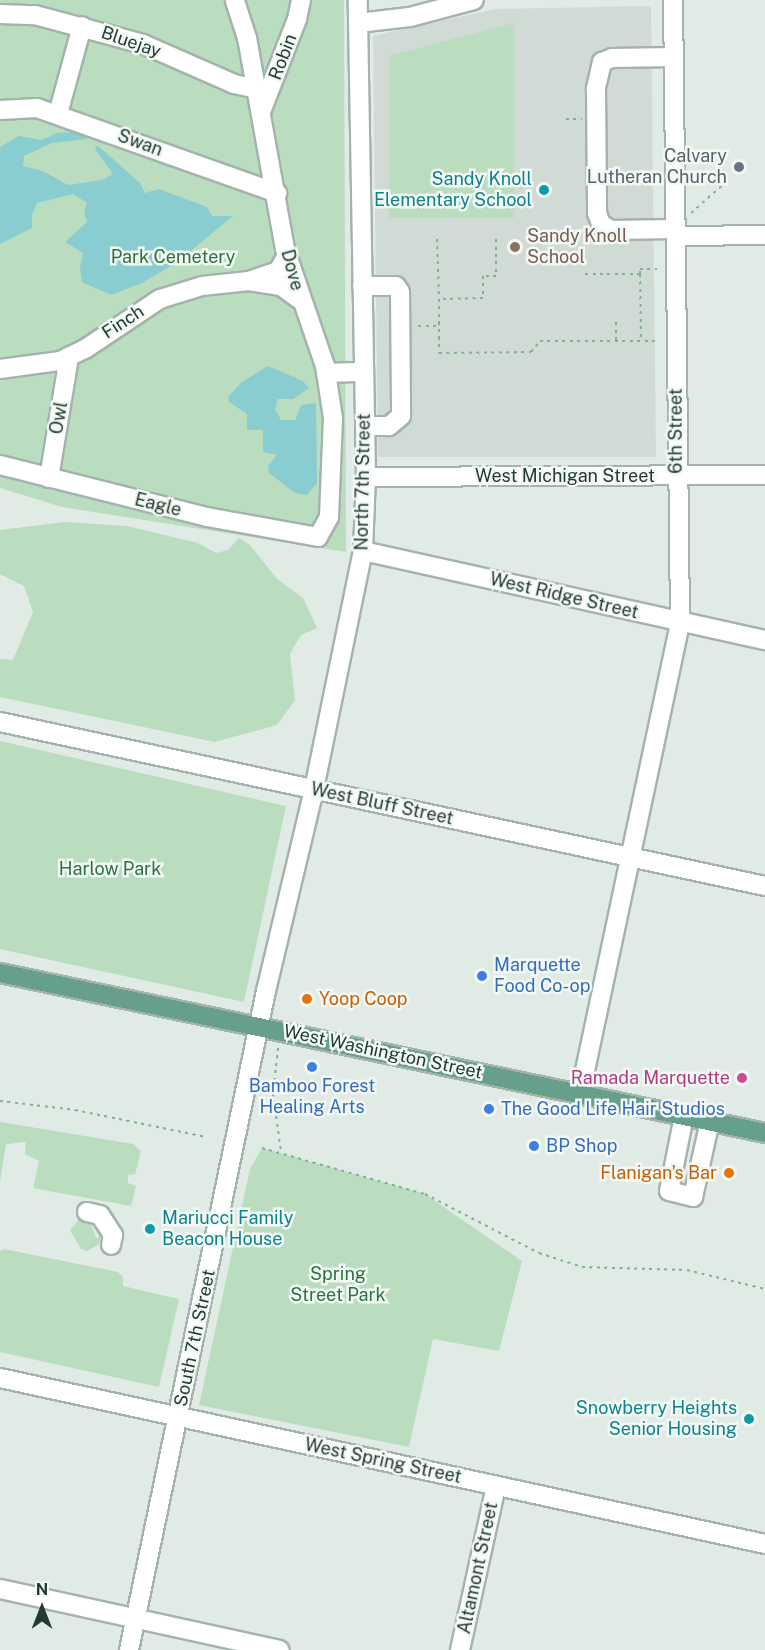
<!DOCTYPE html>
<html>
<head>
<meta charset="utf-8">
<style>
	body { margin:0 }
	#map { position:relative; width:765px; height:1650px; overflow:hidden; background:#e1ebe6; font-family:"Public Sans",sans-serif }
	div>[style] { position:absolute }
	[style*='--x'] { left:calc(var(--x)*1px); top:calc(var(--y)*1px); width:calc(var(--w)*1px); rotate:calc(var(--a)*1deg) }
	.built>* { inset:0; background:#cfdbd4 }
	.green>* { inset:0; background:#badcbf }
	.water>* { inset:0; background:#8acdd0 }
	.path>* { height:2px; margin-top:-1px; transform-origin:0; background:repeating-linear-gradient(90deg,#82af9b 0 3px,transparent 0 7.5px) }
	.roads { filter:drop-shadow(2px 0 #a4b3ac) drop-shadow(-2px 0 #a4b3ac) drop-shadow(0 2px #a4b3ac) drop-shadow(0 -2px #a4b3ac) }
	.minor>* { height:18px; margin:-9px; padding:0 9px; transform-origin:9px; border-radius:9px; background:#fff }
	.major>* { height:18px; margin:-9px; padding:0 9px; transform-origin:9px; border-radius:9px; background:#66a08a }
	.dots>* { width:16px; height:16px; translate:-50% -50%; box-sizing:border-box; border:3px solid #f2f8f4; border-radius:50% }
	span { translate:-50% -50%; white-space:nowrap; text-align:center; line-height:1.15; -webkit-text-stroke:5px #f2f8f4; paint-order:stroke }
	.street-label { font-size:18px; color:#223c32 }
	.worship-label { font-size:18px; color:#5b616d }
	.right { translate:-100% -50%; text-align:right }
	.culture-label { font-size:18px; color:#0d838f }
	.left { translate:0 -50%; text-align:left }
	.education-label { font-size:18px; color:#785e54 }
	.park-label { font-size:18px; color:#2c723f }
	.shop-label { font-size:18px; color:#366cbe }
	.food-label { font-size:18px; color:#c56008 }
	.hotel-label { font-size:18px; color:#b23c85 }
	.north { position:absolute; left:12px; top:1578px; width:60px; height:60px; -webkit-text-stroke:4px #f2f8f4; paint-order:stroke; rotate:0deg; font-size:16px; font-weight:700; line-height:24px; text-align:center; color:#223c32 }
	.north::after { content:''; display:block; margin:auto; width:21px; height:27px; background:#223c32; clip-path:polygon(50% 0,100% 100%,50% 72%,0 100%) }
</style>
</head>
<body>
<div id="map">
	<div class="built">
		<div style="clip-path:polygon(651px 6px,656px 457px,378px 457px,373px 36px,495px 9px)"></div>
	</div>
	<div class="green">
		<div style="clip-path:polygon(0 0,344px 0,346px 552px,62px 507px,0 488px)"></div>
		<div style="clip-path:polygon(514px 23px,514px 218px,389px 218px,389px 56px)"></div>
		<div style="clip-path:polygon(65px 522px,127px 526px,198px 543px,216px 553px,228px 550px,239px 538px,250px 545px,277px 579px,303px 598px,317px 628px,301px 635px,290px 654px,295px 700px,277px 725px,215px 742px,0 697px,0 659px,13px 660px,33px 612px,24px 586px,0 574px,0 530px)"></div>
		<div style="clip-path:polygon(0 741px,286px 806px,244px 1002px,0 949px)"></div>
		<div style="clip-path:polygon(0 1122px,133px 1144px,141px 1151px,135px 1174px,128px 1175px,128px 1183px,136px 1186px,131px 1206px,33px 1188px,39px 1161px,25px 1154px,26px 1142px,6px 1144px,0 1182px)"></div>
		<div style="clip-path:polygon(262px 1148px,425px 1194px,522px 1261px,499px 1351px,433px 1339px,409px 1447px,199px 1405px,250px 1169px)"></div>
		<div style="clip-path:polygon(80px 1218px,89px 1219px,96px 1238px,101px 1235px,99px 1244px,87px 1251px,81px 1249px,70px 1230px)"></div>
		<div style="clip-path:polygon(4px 1249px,118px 1272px,123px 1277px,123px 1286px,179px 1299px,159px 1387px,0 1352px,0 1251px)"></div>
	</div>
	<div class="water">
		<div style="clip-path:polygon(74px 132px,83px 133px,87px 139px,52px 143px,24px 156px,23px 166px,43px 171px,68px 185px,102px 180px,113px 174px,95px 149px,97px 145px,140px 183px,145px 193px,159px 189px,207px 207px,212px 216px,233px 216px,176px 263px,142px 283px,111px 295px,82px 282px,80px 267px,83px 253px,65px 242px,87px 222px,84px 213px,87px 203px,73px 194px,37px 203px,32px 215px,32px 228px,0 244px,0 147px,19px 136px,42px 140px,57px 133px)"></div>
		<div style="clip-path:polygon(268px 366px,303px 381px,309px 388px,293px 399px,278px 399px,275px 409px,281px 420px,295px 420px,301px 405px,316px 403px,317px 483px,307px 495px,295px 493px,269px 473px,268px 466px,277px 455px,263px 452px,263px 430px,247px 430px,247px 414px,229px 402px,228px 397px,242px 382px)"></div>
	</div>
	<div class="path">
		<div style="--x:566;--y:119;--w:16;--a:0"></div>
		<div style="--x:691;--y:213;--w:47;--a:-41.5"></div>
		<div style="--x:437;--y:239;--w:59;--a:88.1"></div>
		<div style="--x:496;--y:239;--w:37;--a:90"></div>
		<div style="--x:496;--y:276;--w:13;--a:180"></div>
		<div style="--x:483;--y:276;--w:22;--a:90"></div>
		<div style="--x:483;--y:298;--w:44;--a:178.7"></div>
		<div style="--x:439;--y:299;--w:54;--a:90"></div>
		<div style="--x:439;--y:353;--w:92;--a:-0.6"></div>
		<div style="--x:531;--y:352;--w:14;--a:-51"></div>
		<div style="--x:540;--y:341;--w:118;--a:0"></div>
		<div style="--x:585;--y:274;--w:55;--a:0"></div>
		<div style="--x:640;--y:274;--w:67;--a:89.1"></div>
		<div style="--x:640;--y:274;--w:5;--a:-90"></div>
		<div style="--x:640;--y:269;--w:17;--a:0"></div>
		<div style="--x:616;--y:322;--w:18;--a:90"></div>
		<div style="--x:418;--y:326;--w:21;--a:0"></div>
		<div style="--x:278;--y:1048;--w:46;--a:96.2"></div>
		<div style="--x:273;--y:1094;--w:59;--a:82.1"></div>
		<div style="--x:0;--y:1101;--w:76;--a:6.8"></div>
		<div style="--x:75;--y:1110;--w:134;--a:11.6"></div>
		<div style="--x:262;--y:1148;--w:169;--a:15.8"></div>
		<div style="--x:425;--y:1194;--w:128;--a:27.4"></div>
		<div style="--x:539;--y:1253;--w:45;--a:18"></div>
		<div style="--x:582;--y:1267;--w:105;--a:1.6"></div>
		<div style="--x:687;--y:1270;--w:80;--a:13.7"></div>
	</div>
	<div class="roads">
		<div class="minor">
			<div style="--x:0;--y:14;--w:35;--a:2"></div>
			<div style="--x:35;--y:15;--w:112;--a:15"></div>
			<div style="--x:143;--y:44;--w:99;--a:23.7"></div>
			<div style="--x:234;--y:84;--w:24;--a:12"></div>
			<div style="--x:358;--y:23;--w:52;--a:-6.6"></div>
			<div style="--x:410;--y:17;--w:66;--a:-14.9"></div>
			<div style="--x:673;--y:57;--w:61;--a:179.1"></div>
			<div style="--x:612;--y:58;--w:11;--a:158"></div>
			<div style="--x:602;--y:62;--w:28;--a:103"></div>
			<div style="--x:596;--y:89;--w:124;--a:89.5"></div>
			<div style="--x:597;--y:213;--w:12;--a:70"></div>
			<div style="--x:601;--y:224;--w:12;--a:31"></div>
			<div style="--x:611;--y:230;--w:64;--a:-0.9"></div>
			<div style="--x:0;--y:110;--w:37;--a:-3"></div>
			<div style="--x:37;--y:108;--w:255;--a:19.5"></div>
			<div style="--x:261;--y:112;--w:100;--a:-68.8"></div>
			<div style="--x:297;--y:19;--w:19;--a:-78"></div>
			<div style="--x:58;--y:114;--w:91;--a:-74.7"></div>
			<div style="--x:676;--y:236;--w:89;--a:-0.6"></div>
			<div style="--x:287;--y:255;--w:18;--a:119"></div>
			<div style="--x:278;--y:271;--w:31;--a:161"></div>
			<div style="--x:249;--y:281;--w:32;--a:9"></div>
			<div style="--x:281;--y:286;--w:22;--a:36"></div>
			<div style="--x:362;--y:286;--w:34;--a:0"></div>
			<div style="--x:396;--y:286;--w:7;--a:56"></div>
			<div style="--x:400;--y:292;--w:124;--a:89.5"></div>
			<div style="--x:401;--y:416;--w:16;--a:140"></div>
			<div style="--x:389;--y:426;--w:24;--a:180"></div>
			<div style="--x:0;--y:369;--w:61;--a:-7.6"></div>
			<div style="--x:60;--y:361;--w:28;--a:-26"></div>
			<div style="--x:85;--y:349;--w:90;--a:-33.7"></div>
			<div style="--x:160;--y:299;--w:44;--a:-17.2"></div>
			<div style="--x:202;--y:286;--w:47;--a:-6.1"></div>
			<div style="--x:326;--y:373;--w:38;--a:-2"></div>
			<div style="--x:0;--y:465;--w:213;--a:14.1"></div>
			<div style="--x:207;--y:517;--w:113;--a:10.2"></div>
			<div style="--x:318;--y:537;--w:23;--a:-61"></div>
			<div style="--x:329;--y:517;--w:99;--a:-87.7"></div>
			<div style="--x:333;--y:418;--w:53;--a:-98.7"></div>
			<div style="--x:325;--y:366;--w:124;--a:-108.9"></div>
			<div style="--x:285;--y:249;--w:214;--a:-100.2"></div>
			<div style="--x:247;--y:38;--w:40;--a:-108"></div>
			<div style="--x:366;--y:477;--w:399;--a:-0.3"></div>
			<div style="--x:49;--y:478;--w:123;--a:-80.6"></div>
			<div style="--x:363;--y:551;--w:412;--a:12.5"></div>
			<div style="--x:0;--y:722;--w:782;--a:12.1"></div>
			<div style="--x:580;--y:1094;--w:482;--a:-78"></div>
			<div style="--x:680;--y:622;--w:622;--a:-90.64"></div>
			<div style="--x:684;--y:1116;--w:76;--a:101.3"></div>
			<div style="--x:669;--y:1191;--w:25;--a:14"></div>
			<div style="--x:693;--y:1197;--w:78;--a:-77.4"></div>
			<div style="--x:87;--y:1212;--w:13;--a:13"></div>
			<div style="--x:100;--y:1215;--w:24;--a:57"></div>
			<div style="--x:113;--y:1235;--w:10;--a:101"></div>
			<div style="--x:0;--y:1378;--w:783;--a:12.24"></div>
			<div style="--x:0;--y:1589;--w:286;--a:12.3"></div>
			<div style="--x:129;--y:1650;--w:673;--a:-78.26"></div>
			<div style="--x:266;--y:991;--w:208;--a:-76.6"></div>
			<div style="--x:314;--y:789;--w:243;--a:-78.4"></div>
			<div style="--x:363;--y:551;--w:74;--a:-87.7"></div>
			<div style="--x:366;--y:477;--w:477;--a:-91"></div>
			<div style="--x:460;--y:1650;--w:168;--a:-77.6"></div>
		</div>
		<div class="major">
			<div style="--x:0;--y:973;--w:782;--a:11.81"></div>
		</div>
	</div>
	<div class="dots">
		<div style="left:739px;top:167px;background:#6b7280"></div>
		<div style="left:544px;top:190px;background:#0f9aa8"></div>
		<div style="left:515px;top:247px;background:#8d6e63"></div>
		<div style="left:482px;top:976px;background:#3f7fe0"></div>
		<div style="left:307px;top:999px;background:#e8710a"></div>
		<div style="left:312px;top:1067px;background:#3f7fe0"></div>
		<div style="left:742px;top:1078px;background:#d1479c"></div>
		<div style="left:489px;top:1109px;background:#3f7fe0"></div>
		<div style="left:534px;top:1146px;background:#3f7fe0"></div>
		<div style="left:729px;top:1173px;background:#e8710a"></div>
		<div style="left:150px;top:1229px;background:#0f9aa8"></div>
		<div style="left:749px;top:1419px;background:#0f9aa8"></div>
	</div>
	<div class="street-label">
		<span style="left:131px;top:42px;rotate:19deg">Bluejay</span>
		<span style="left:283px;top:57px;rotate:-69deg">Robin</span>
		<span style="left:140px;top:143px;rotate:20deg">Swan</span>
		<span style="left:292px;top:270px;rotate:75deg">Dove</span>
		<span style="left:123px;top:322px;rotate:-33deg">Finch</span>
		<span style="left:59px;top:418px;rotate:-80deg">Owl</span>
		<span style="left:676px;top:431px;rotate:-90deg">6th Street</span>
		<span style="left:565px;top:476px">West Michigan Street</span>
		<span style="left:363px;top:482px;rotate:-89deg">North 7th Street</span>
		<span style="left:158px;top:505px;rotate:14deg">Eagle</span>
		<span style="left:564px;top:596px;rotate:13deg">West Ridge Street</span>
		<span style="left:382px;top:804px;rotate:12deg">West Bluff Street</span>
		<span style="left:383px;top:1052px;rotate:12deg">West Washington Street</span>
		<span style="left:195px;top:1338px;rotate:-78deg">South 7th Street</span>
		<span style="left:383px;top:1461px;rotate:12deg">West Spring Street</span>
		<span style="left:478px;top:1568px;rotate:-78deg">Altamont Street</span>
	</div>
	<div class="worship-label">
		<span class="right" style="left:727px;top:167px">Calvary<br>Lutheran Church</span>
	</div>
	<div class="culture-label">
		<span class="right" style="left:532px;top:190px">Sandy Knoll<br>Elementary School</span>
		<span class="left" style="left:162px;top:1229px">Mariucci Family<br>Beacon House</span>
		<span class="right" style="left:737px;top:1419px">Snowberry Heights<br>Senior Housing</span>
	</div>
	<div class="education-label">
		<span class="left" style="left:527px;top:247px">Sandy Knoll<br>School</span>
	</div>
	<div class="park-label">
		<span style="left:173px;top:257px">Park Cemetery</span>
		<span style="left:110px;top:869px">Harlow Park</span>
		<span style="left:338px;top:1285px">Spring<br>Street Park</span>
	</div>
	<div class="shop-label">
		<span class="left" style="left:494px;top:976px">Marquette<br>Food Co-op</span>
		<span style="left:312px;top:1097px">Bamboo Forest<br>Healing Arts</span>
		<span class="left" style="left:501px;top:1109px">The Good Life Hair Studios</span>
		<span class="left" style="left:546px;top:1146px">BP Shop</span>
	</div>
	<div class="food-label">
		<span class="left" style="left:319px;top:999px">Yoop Coop</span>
		<span class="right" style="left:717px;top:1173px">Flanigan's Bar</span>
	</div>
	<div class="hotel-label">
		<span class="right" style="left:730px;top:1078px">Ramada Marquette</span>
	</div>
	<div class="north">N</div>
</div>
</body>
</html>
